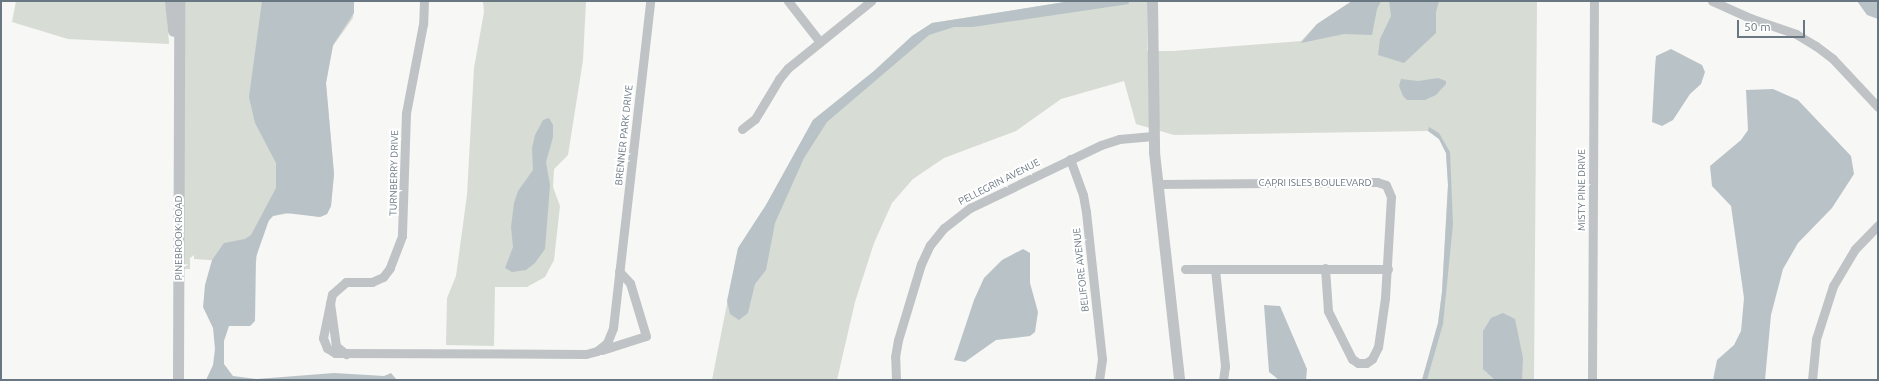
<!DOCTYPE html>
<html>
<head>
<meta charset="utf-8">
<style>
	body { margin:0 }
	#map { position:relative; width:1879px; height:381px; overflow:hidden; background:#f7f7f5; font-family:Ubuntu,sans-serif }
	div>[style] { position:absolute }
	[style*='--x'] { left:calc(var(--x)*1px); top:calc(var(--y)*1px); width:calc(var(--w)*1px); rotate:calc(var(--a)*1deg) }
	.green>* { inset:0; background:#d7dcd4 }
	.water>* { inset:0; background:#b9c3c7 }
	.minor>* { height:9px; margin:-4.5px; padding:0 4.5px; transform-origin:4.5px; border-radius:4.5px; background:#bfc3c6 }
	.tertiary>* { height:11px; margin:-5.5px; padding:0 5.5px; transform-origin:5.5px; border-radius:5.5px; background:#bfc3c6 }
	span { translate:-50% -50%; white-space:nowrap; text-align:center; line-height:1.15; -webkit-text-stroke:4px #fff; paint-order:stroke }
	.street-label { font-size:10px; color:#697783 }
	.frame { position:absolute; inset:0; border:2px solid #697783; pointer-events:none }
	.scale { position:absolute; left:1737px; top:20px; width:68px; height:18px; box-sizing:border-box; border:2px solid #697783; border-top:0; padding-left:5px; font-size:12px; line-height:14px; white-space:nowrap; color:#697783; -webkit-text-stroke:3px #fff; paint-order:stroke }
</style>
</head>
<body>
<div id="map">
	<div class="green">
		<div style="clip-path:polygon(16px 1px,166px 1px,169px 44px,68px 39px,12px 22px)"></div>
		<div style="clip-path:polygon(184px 1px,354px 1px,353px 18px,333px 46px,326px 83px,334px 174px,331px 206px,327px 214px,320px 217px,292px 213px,273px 216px,266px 225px,258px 246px,256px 263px,194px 259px,194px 255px,190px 258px,190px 269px,183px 269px)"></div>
		<div style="clip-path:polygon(483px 1px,586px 1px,583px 60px,568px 155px,554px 169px,553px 187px,560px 206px,554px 260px,545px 277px,527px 287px,495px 287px,494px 346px,446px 345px,447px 298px,456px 276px,467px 195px,474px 68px,484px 12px)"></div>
		<div style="clip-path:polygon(1071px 1px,1147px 1px,1147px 51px,1173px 51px,1301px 41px,1317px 24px,1352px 1px,1537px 1px,1534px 380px,1422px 380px,1438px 323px,1442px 292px,1448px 185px,1446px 153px,1439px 139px,1428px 131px,1174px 135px,1136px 124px,1124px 81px,1061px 99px,1016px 131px,944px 158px,913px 179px,892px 203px,874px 243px,855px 302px,837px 380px,712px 380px,738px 248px,766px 205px,813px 120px,874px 71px,912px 36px,932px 23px)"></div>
	</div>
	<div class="water">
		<div style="clip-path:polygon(262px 1px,354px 1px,354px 13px,333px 45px,326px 83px,334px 174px,331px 206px,327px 214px,320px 217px,286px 213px,273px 216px,269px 220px,256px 257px,255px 321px,250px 326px,229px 326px,224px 341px,224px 364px,233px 376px,257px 379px,334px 373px,384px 376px,391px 373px,397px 380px,206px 380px,213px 365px,215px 349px,213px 328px,203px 307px,205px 285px,212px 260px,224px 243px,245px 239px,251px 235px,276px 188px,276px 163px,255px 123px,249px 97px)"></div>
		<div style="clip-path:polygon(1071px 1px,1128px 1px,1129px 4px,973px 27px,954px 27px,929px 35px,827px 122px,804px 158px,775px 223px,766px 270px,755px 284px,748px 313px,739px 320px,730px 314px,727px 301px,738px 248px,766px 205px,813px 120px,874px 71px,912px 36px,932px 23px)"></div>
		<div style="clip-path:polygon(1352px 1px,1381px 1px,1377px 9px,1372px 35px,1344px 34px,1301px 43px,1317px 24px)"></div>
		<div style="clip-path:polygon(1389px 1px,1439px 1px,1436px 12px,1436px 33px,1404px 63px,1378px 55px,1380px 39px,1391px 16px)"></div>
		<div style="clip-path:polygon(1857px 1px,1878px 1px,1878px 19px,1867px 15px)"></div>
		<div style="clip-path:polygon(1671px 49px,1702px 65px,1705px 72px,1701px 84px,1690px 94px,1673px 120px,1662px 126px,1652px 122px,1655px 67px,1656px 56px)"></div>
		<div style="clip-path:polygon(1438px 78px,1446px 81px,1446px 84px,1436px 95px,1425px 100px,1407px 100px,1403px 96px,1399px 86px,1401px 79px,1418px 81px)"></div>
		<div style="clip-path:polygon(1773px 89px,1798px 100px,1851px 156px,1854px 174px,1832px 208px,1798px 243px,1783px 269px,1771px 315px,1765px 380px,1713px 380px,1717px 360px,1734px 345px,1741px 331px,1744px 298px,1731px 206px,1712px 186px,1710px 166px,1741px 140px,1748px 130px,1746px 90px)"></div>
		<div style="clip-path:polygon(549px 118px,553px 125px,553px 137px,546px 162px,550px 185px,545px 249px,535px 263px,526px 270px,512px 272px,505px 268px,513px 247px,511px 227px,514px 203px,518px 191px,533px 170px,532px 148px,535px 135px,543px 120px)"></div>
		<div style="clip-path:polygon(1429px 127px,1439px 133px,1450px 152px,1453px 224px,1443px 324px,1427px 380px,1422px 380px,1438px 323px,1442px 292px,1448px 185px,1446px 153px,1439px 139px,1428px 131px)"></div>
		<div style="clip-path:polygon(1023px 249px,1030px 253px,1030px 283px,1038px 312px,1035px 332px,1030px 336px,996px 340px,965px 362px,954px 360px,974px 300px,984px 278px,1002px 260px)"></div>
		<div style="clip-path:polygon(1264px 305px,1280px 306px,1307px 369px,1306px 380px,1279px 380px,1269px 372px)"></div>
		<div style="clip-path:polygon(1503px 313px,1515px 319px,1523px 358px,1522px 380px,1495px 380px,1483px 369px,1483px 331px,1491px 318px)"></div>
	</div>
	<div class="minor">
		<div style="--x:424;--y:1;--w:23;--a:92"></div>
		<div style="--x:423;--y:24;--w:91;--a:100.8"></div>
		<div style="--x:406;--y:113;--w:123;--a:91.9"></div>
		<div style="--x:402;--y:236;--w:34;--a:111"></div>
		<div style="--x:390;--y:268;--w:11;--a:128"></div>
		<div style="--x:383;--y:277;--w:12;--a:156"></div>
		<div style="--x:372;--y:282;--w:26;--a:180"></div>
		<div style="--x:346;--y:282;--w:18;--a:139"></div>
		<div style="--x:332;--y:294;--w:45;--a:101.6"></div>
		<div style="--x:323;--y:338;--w:11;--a:68"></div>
		<div style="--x:327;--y:348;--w:9;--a:32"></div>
		<div style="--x:335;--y:353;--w:251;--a:0.2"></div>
		<div style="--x:586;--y:354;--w:11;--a:-15"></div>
		<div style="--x:597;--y:351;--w:13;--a:-39"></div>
		<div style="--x:607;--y:343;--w:16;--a:-68"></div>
		<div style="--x:613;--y:328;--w:329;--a:-83.5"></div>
		<div style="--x:788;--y:1;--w:52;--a:52"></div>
		<div style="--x:1712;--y:1;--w:42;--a:24.1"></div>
		<div style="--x:1750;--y:18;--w:49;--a:19.2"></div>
		<div style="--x:1796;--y:34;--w:23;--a:31"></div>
		<div style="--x:1816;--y:46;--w:21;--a:37"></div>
		<div style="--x:1833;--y:59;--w:66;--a:46.8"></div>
		<div style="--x:742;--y:129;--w:16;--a:-38"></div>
		<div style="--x:755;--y:119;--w:47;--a:-59"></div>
		<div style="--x:779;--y:79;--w:14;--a:-51"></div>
		<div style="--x:788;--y:68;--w:107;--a:-38.9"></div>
		<div style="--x:1070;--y:159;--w:38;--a:70"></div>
		<div style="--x:1083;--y:195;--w:17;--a:80"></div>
		<div style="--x:1086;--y:212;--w:148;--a:83.8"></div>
		<div style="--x:1102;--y:359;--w:21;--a:98"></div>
		<div style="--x:1158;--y:184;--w:219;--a:-0.5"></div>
		<div style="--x:1377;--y:182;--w:9;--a:18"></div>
		<div style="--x:1386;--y:185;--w:13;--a:67"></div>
		<div style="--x:1391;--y:197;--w:101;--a:93.4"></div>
		<div style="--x:1385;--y:298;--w:49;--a:98.1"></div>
		<div style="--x:1378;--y:347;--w:13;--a:117"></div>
		<div style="--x:1372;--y:359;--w:7;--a:146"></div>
		<div style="--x:1366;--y:363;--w:8;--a:180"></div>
		<div style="--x:1358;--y:363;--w:7;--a:-146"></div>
		<div style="--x:1352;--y:359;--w:54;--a:-116.6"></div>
		<div style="--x:1328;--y:311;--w:43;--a:-94"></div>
		<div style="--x:1185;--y:269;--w:203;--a:0"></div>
		<div style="--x:1215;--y:269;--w:98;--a:84.1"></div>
		<div style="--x:1225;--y:366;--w:14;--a:98"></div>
		<div style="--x:330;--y:303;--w:43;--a:82.1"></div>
		<div style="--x:336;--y:346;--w:13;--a:39"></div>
		<div style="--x:602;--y:350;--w:46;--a:-17.7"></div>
		<div style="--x:646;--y:336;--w:55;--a:-106.8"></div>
		<div style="--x:630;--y:283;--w:16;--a:-133"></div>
		<div style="--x:896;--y:380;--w:23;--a:-92"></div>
		<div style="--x:895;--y:357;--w:17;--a:-80"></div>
		<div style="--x:898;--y:340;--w:79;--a:-73.2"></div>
		<div style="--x:921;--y:264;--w:21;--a:-65"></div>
		<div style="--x:930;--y:245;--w:22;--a:-51"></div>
		<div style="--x:944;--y:228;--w:33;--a:-38"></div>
		<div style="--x:970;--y:208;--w:145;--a:-25.7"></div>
		<div style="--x:1101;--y:145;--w:19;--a:-18"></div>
		<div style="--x:1119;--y:139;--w:34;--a:-5"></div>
		<div style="--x:1592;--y:380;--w:379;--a:-89.7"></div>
		<div style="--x:1812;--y:380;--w:41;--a:-84.4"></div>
		<div style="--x:1816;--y:339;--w:56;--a:-72.2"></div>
		<div style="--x:1833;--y:286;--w:43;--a:-59.3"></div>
		<div style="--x:1855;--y:249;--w:33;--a:-46"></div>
	</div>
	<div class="tertiary">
		<div style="--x:170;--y:1;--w:30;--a:84"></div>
		<div style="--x:1152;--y:1;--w:151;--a:89.2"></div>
		<div style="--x:1154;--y:152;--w:229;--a:83.7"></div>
		<div style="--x:178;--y:380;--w:379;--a:-89.8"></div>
	</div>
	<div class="street-label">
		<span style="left:624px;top:135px;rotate:-84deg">BRENNER PARK DRIVE</span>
		<span style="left:394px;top:173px;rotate:-89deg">TURNBERRY DRIVE</span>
		<span style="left:999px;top:182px;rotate:-27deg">PELLEGRIN AVENUE</span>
		<span style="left:1315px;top:183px">CAPRI ISLES BOULEVARD</span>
		<span style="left:1582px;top:190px;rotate:-90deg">MISTY PINE DRIVE</span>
		<span style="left:179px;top:238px;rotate:-90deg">PINEBROOK ROAD</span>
		<span style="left:1081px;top:270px;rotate:-96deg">BELIFORE AVENUE</span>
	</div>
	<div class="frame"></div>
	<div class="scale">50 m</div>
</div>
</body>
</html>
